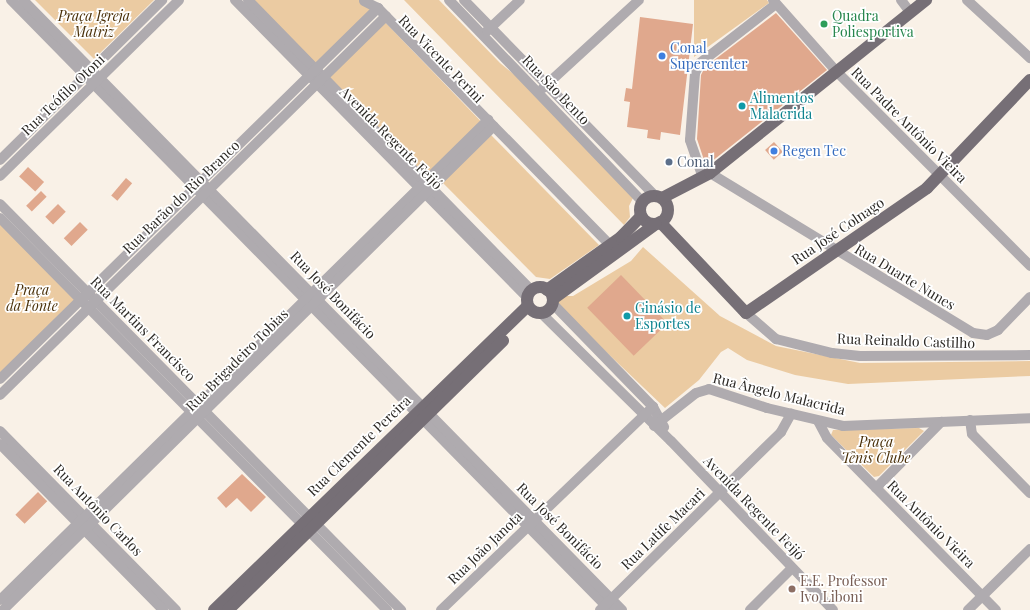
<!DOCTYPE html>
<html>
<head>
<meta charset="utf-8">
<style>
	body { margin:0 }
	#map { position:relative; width:1030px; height:610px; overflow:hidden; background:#f9f1e7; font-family:"Playfair Display",serif }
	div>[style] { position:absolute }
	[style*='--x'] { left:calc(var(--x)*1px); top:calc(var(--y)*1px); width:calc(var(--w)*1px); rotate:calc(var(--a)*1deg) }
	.green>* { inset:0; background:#ebcba2; transform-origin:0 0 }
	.building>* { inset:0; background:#e0a88d; transform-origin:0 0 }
	.minor>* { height:10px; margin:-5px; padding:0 5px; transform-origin:5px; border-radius:5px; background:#afabaf }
	.major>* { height:12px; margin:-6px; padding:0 6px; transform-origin:6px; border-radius:6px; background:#766f76 }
	.major>.ring { margin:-6px; padding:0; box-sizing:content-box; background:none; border:12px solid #766f76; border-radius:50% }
	.dots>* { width:11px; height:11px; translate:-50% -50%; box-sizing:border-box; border:2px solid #fff; border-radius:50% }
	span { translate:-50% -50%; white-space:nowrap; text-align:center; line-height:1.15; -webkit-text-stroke:3.5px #fff; paint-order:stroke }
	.park-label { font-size:14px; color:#4a3009; font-style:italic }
	.leisure-label { font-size:14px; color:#27864d }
	.left { translate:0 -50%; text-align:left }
	.shop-label { font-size:14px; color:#366cbe }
	.street-label { font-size:14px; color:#2c2925 }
	.culture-label { font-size:14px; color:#0d838f }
	.service-label { font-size:14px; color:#4e5e75 }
	.education-label { font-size:14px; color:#785e54 }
</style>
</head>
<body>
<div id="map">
	<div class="green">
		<div style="clip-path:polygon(35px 0,154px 0,94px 59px)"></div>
		<div style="clip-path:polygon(251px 0,359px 0,364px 1px,374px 11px,316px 69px)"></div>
		<div style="clip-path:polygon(404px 0,439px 0,500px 63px,565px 116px,634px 196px,629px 206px,630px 217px,624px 225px)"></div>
		<div style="clip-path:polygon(694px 0,767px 0,769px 3px,694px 57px)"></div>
		<div style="left:382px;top:19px;width:146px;height:82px;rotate:46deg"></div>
		<div style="clip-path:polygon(491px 135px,599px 245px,550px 279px,536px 277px,442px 182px)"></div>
		<div style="clip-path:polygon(0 220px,78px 299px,0 375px)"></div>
		<div style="clip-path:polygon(643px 247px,720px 316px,776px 346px,860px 363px,1030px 361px,1030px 376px,848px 384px,795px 375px,747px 360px,728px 348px,721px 352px,699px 380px,665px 408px,557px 305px,561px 296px,573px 296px,631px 261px)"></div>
		<div style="clip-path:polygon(919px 428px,924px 431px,879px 476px,874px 477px,831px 435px,833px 430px)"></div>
	</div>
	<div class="building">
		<div style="clip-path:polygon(776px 13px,827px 70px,706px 166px,697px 139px,701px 75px,705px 67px)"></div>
		<div style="clip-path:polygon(640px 17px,693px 24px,680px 135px,661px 132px,660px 140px,647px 138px,648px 130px,627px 127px,630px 102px,624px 101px,626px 88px,632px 89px)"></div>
		<div style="left:774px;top:142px;width:13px;height:12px;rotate:48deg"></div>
		<div style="left:28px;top:167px;width:22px;height:13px;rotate:43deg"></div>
		<div style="left:126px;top:178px;width:8px;height:23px;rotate:40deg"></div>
		<div style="left:41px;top:191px;width:8px;height:21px;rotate:45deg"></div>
		<div style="left:58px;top:204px;width:11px;height:18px;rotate:45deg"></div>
		<div style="left:80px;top:222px;width:11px;height:23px;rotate:45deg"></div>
		<div style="left:621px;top:275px;width:67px;height:47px;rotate:46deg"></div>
		<div style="clip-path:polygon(242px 474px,266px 497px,251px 512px,237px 498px,226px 508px,217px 498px)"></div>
		<div style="left:38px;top:492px;width:13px;height:32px;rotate:45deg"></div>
	</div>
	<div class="minor">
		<div style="--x:11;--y:0;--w:855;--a:45.52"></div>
		<div style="--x:23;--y:0;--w:855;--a:45.52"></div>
		<div style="--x:235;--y:0;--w:417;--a:45.5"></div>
		<div style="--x:248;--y:0;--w:405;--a:45.7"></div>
		<div style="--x:449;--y:0;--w:279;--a:46.2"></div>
		<div style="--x:464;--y:0;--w:272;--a:45.7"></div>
		<div style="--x:773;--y:0;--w:96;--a:48.4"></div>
		<div style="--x:837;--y:72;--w:274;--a:45.1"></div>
		<div style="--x:901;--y:0;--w:15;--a:53"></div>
		<div style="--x:967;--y:0;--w:86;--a:42.6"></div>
		<div style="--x:364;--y:1;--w:16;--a:27"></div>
		<div style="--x:378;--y:8;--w:339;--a:45.6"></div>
		<div style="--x:487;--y:31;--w:45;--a:-43.2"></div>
		<div style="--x:543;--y:88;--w:130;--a:-42.5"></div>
		<div style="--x:0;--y:160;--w:228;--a:-44.6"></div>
		<div style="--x:710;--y:173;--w:308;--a:31.3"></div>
		<div style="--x:973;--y:333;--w:14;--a:8"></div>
		<div style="--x:987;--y:335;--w:12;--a:-24"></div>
		<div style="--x:998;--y:330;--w:46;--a:-45.9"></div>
		<div style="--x:702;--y:175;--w:37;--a:-109"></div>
		<div style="--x:690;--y:140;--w:67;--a:-85.7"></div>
		<div style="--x:695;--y:73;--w:11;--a:-63"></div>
		<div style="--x:700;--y:63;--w:96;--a:-37.8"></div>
		<div style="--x:0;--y:176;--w:251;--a:-44.5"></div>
		<div style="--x:0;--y:204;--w:571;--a:45.35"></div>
		<div style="--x:0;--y:218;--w:551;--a:45.37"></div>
		<div style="--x:552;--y:303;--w:145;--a:45.8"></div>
		<div style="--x:653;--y:407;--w:23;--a:61"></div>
		<div style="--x:541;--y:313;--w:182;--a:44.6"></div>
		<div style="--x:671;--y:441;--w:234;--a:46.2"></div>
		<div style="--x:746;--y:313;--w:40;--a:41"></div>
		<div style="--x:776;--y:339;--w:58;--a:14"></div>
		<div style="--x:832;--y:353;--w:28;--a:6"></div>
		<div style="--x:860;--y:356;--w:170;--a:-0.3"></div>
		<div style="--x:0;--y:379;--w:530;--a:-44.46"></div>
		<div style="--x:0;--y:395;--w:541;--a:-44.48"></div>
		<div style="--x:970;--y:420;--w:14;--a:82"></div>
		<div style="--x:972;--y:434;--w:83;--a:45.5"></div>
		<div style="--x:818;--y:421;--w:19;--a:62"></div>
		<div style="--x:827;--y:438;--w:241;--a:45.5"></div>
		<div style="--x:654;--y:426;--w:53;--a:-38.2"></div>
		<div style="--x:696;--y:393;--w:14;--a:-17"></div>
		<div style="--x:709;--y:389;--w:61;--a:18.1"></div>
		<div style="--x:767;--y:408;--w:78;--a:13.3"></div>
		<div style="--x:843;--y:426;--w:187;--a:-2.4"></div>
		<div style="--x:0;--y:431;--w:251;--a:45.5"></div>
		<div style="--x:0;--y:444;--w:233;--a:45.5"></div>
		<div style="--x:876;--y:488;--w:93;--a:-45.4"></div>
		<div style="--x:0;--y:600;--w:685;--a:-44.53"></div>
		<div style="--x:3;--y:610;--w:689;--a:-44.59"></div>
		<div style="--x:441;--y:610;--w:294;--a:-43.8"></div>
		<div style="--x:600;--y:610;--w:254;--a:-44.5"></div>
		<div style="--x:781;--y:432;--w:21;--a:-61"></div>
		<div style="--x:750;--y:610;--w:59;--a:-45"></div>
		<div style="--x:968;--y:610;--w:87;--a:-44.5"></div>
	</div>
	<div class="major">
		<div class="ring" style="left:640px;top:196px;width:16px;height:16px"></div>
		<div style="--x:662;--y:198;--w:54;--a:-27.5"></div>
		<div style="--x:710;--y:173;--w:277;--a:-38.7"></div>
		<div style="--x:660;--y:222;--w:125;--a:46.6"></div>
		<div style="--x:746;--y:313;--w:220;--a:-34.6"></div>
		<div style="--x:927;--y:188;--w:149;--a:-46.4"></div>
		<div class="ring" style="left:527px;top:287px;width:14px;height:14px"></div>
		<div style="--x:547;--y:290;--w:91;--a:-35.6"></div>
		<div style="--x:621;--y:237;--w:29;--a:-46"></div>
		<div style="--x:553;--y:299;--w:127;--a:-36.1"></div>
		<div style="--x:214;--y:610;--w:437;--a:-44.1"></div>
		<div style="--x:228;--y:610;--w:385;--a:-44.4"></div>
	</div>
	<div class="dots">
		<div style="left:824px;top:24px;background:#2e9e5b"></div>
		<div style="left:662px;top:56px;background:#3f7fe0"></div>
		<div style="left:742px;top:106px;background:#0f9aa8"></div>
		<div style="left:774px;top:151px;background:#3f7fe0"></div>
		<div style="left:669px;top:162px;background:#5c6f8a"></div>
		<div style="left:627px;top:316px;background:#0f9aa8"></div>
		<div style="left:792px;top:589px;background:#8d6e63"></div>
	</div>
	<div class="park-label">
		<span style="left:94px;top:24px">Praça Igreja<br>Matriz</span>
		<span style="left:32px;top:298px">Praça<br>da Fonte</span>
		<span style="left:876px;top:450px">Praça<br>Tênis Clube</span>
	</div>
	<div class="leisure-label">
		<span class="left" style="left:832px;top:24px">Quadra<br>Poliesportiva</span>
	</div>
	<div class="shop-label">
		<span class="left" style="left:670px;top:56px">Conal<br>Supercenter</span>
		<span class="left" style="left:782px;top:151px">Regen Tec</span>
	</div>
	<div class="street-label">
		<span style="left:441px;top:59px;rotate:46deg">Rua Vicente Perini</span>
		<span style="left:556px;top:90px;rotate:46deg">Rua São Bento</span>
		<span style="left:63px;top:95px;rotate:-44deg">Rua Teófilo Otoni</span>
		<span style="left:909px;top:125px;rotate:45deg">Rua Padre Antônio Vieira</span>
		<span style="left:391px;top:138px;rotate:45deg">Avenida Regente Feijó</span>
		<span style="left:181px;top:197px;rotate:-44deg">Rua Barão do Rio Branco</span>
		<span style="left:838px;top:231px;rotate:-34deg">Rua José Colnago</span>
		<span style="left:905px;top:277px;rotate:31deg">Rua Duarte Nunes</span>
		<span style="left:333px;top:295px;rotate:46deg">Rua José Bonifácio</span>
		<span style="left:143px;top:329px;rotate:45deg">Rua Martins Francisco</span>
		<span style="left:906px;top:341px;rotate:2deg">Rua Reinaldo Castilho</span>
		<span style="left:237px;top:360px;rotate:-45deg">Rua Brigadeiro Tobias</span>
		<span style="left:779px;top:394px;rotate:14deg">Rua Ângelo Malacrida</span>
		<span style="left:359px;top:446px;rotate:-44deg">Rua Clemente Pereira</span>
		<span style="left:754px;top:508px;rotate:46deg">Avenida Regente Feijó</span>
		<span style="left:98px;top:510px;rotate:46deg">Rua Antônio Carlos</span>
		<span style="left:931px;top:524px;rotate:45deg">Rua Antônio Vieira</span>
		<span style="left:560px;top:526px;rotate:45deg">Rua José Bonifácio</span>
		<span style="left:663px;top:529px;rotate:-44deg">Rua Latife Macari</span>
		<span style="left:485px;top:548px;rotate:-44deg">Rua João Janota</span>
	</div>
	<div class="culture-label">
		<span class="left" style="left:750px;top:106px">Alimentos<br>Malacrida</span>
		<span class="left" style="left:635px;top:316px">Ginásio de<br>Esportes</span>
	</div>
	<div class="service-label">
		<span class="left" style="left:677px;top:162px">Conal</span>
	</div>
	<div class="education-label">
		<span class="left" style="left:800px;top:589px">E.E. Professor<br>Ivo Liboni</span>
	</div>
</div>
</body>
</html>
